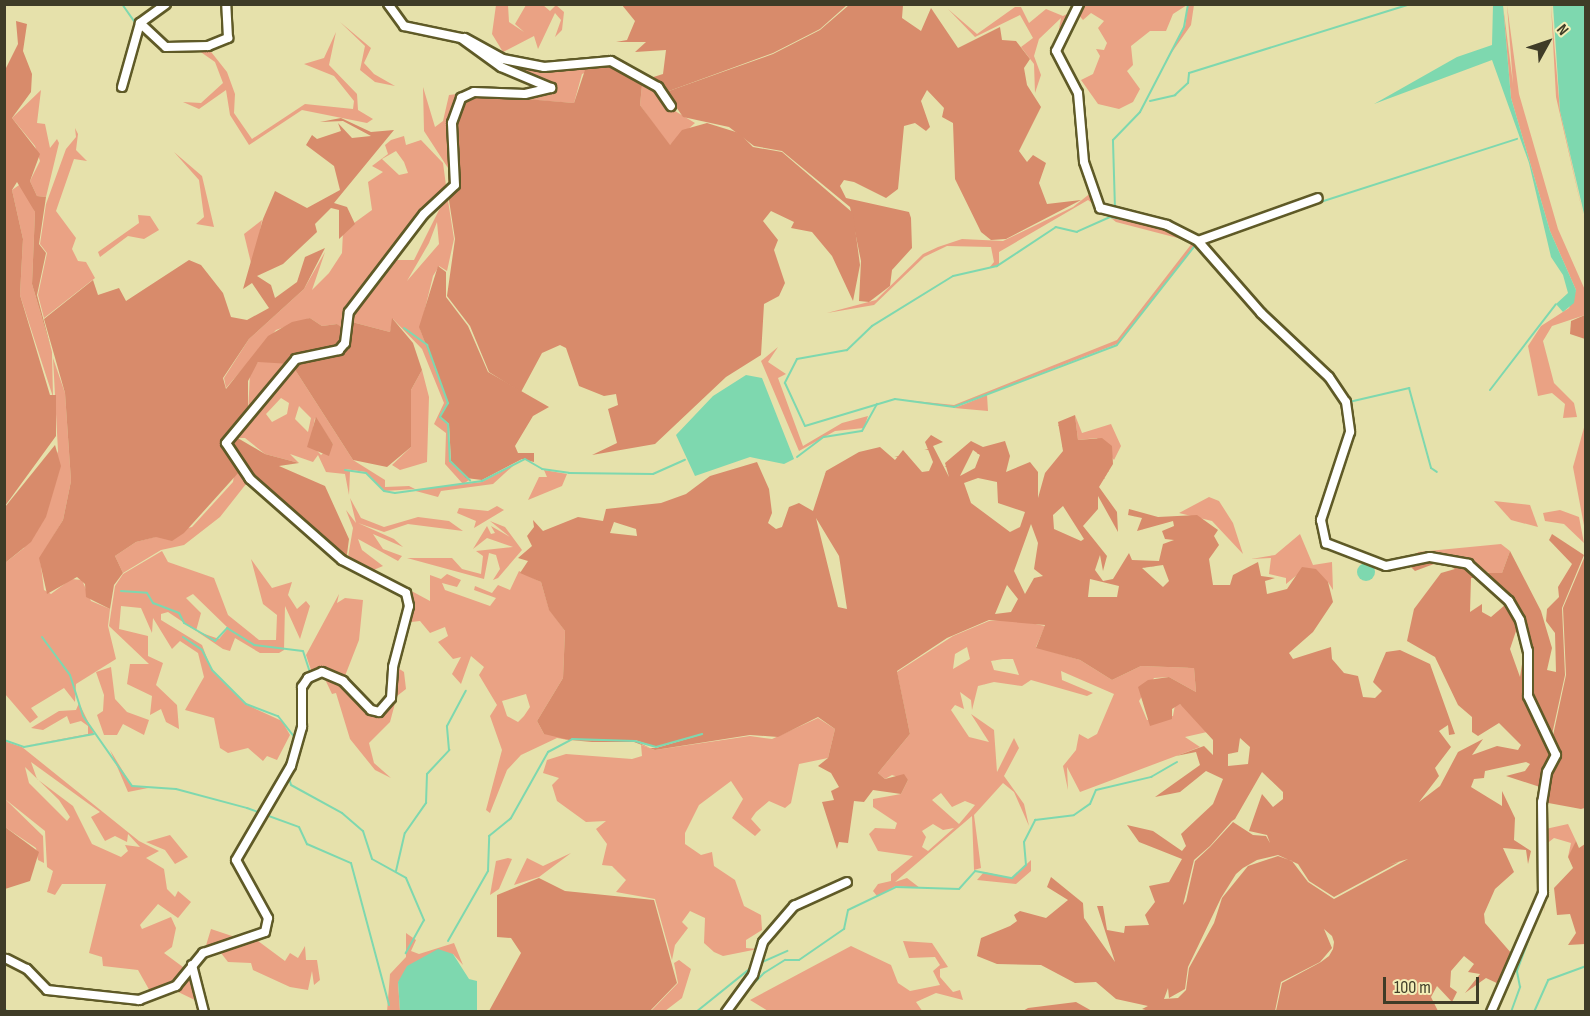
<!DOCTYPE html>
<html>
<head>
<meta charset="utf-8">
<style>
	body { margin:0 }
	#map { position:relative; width:1590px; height:1016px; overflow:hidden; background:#e6e1ab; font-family:"Sofia Sans Condensed",sans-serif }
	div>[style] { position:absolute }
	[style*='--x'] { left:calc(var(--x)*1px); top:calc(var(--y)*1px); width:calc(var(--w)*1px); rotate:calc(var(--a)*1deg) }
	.green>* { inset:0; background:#eaa284 }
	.forest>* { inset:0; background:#d88b6b }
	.water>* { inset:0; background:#7ed8af }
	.round { border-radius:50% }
	.stream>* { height:2px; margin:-1px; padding:0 1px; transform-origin:1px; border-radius:1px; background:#7ed8af }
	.roads { filter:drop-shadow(2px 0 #5f5a27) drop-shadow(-2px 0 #5f5a27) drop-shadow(0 2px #5f5a27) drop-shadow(0 -2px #5f5a27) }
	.minor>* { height:8px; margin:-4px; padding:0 4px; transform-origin:4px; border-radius:4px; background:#fff }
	span { translate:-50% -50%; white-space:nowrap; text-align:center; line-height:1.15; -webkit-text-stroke:4.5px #f3eeb7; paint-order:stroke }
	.frame { position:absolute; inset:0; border:6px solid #3f3c27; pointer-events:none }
	.north { position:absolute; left:1518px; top:12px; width:60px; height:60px; -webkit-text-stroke:4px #f3eeb7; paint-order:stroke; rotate:50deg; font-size:16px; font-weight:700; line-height:24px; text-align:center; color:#3f3c27 }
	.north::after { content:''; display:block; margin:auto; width:21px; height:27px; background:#3f3c27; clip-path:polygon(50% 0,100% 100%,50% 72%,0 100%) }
	.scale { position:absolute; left:1383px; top:977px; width:96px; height:27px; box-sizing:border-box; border:3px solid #3f3c27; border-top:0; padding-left:8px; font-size:18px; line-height:21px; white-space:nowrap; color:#3f3c27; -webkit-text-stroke:4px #f3eeb7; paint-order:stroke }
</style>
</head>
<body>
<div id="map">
	<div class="green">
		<div style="clip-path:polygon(1102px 4px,1187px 5px,1173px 14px,1166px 31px,1150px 31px,1131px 46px,1133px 65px,1127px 71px,1140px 89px,1133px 102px,1119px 109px,1098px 104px,1081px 80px,1093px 74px,1100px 56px,1096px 49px,1104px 50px,1107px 43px,1098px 28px,1104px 21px,1091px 13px,1083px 20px,1076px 12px,1080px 5px)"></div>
		<div style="clip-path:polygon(496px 5px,508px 5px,509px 22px,524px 32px,515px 24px,526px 5px,543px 5px,550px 11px,556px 5px,564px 12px,562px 30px,555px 37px,561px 20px,555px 13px,538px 49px,534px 36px,503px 52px,492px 34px)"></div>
		<div style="clip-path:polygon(1188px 5px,1194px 5px,1191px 25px,1165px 62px,1185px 27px)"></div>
		<div style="clip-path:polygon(1503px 5px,1513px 84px,1507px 5px,1519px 94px,1558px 229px,1585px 290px,1585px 315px,1552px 326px,1543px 341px,1554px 383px,1574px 403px,1577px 417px,1563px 418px,1565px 404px,1552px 393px,1538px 396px,1528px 346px,1541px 326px,1569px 308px,1576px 290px,1550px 231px,1511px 98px)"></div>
		<div style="clip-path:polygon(1551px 5px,1560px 111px,1585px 223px,1556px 97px)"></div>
		<div style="clip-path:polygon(1015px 7px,1021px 7px,1029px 23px,1046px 9px,1063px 16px,1075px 10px,1057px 40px,1061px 18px,1039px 39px,1034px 56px,1041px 75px,1035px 93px,1034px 64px,1021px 47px,1033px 38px,1020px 15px,975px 37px,948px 9px,977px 34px)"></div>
		<div style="clip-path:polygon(340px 22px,371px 48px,364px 63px,374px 74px,395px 86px,375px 82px,360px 70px,365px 46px)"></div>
		<div style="clip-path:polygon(336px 32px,329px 65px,357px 94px,358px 110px,373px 119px,367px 123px,302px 110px,249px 145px,230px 115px,226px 90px,199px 109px,183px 102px,201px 103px,223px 83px,215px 62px,195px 48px,208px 48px,227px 72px,235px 94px,234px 113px,252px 139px,305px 104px,353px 109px,354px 101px,334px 76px,304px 64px,324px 58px)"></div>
		<div style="clip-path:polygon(495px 56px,544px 68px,602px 60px,658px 88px,675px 111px,695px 123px,669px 146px,640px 105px,642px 85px,606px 65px,582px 74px,574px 103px,483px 96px,550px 92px,501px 67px)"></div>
		<div style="clip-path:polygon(423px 87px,435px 127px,443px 121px,449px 95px,466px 93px,457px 175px,448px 192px,448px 168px,424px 131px)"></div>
		<div style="clip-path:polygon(41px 90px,37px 123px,45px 124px,50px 148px,57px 139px,59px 143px,46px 197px,37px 196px,30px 181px,40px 161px,35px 146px,12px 118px)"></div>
		<div style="clip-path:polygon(75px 128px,78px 134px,76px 150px,87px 161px,74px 159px,56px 211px,76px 238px,72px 249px,78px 261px,86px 262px,95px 278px,44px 318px,38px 295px,47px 253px,40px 244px,46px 204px,66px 149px,76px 137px)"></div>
		<div style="clip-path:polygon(evenodd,404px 136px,406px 145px,421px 140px,443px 163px,447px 193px,357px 300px,343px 331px,337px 324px,322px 326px,310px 318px,276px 330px,226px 388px,224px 378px,249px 339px,304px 289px,325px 252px,312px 290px,329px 273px,342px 253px,343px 231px,372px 210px,368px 182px,383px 172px,372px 166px,388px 154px,385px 145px,391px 140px,404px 136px,396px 151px,404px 162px,408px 173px,399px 175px,382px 159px,396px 151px)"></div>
		<div style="clip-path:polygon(174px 152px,202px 176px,214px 227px,196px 224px,204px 217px,199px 180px)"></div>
		<div style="clip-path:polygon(22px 183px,35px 212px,32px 284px,52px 352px,53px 397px,20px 295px,23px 239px,12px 190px)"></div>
		<div style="clip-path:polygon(1092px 192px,1104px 212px,1175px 228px,1207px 248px,1261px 313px,1328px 377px,1346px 403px,1325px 376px,1247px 302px,1197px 243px,1117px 344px,954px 407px,895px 399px,954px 405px,1117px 340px,1193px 242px,1116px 222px,1088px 200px,999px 252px,999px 265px,989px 268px,994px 262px,991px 247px,947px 246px,924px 257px,874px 305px,827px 313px,876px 300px,923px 254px,938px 247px,962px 239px,1003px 241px,1073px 207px)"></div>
		<div style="clip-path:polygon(evenodd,447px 194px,454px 239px,447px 271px,439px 266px,433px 276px,420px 329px,448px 402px,440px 416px,448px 424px,450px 461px,469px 480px,463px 484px,445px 464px,446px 433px,434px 424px,444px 403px,422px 349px,393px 319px,390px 332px,348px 321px,389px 260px,414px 260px,447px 194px,437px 222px,439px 244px,407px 281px,429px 243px,437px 222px)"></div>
		<div style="clip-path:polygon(138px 215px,150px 216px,159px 230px,144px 239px,128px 236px,100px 257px,98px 252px,139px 223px)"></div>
		<div style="clip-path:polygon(262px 220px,258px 242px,251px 263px,244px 234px)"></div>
		<div style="clip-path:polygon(778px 347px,768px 362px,786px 374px,778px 378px,803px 446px,842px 423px,868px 416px,864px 428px,835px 431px,799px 451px,761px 361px)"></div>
		<div style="clip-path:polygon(53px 358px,65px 393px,71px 481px,63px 520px,40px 558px,44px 590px,51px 594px,71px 579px,82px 580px,91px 601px,110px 609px,108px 626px,116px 659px,76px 684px,75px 702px,64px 688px,31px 708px,38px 717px,30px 723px,5px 694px,5px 563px,24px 548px,58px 451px)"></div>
		<div style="clip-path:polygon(273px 360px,291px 364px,248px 414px,250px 373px,258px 362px)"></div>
		<div style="clip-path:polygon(evenodd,292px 365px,353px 460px,385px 480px,385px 487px,409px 486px,415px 489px,384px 491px,366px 472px,345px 469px,350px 471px,349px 495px,345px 474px,326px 472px,318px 455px,313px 462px,290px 454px,299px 463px,265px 454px,245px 438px,227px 438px,292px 365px,281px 398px,289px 403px,287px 414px,272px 422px,266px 414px,281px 398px,292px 365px,299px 406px,311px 418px,308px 432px,295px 419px,299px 406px,292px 365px,315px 418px,333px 444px,321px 455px,310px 443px,315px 418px)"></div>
		<div style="clip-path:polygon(422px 370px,429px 397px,427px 462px,400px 470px,392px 465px,411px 447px,411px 390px)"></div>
		<div style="clip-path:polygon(987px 395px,988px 411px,954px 408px,965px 404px)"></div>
		<div style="clip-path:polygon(1075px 415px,1082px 433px,1111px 424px,1121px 446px,1114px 460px,1097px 438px,1078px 440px)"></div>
		<div style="clip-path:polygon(1585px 424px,1585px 531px,1573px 467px)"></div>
		<div style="clip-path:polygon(236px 463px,250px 479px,220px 517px,184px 545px,161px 550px,123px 573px,115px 556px,136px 542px,192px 527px,233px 482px)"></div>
		<div style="clip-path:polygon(514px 465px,493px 484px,441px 491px,438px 497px,412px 490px,482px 482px)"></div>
		<div style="clip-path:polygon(544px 470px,567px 474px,562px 486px,528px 500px,539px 477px,547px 477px)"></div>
		<div style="clip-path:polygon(1209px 497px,1219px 501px,1233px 523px,1243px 554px,1212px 521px,1179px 513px)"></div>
		<div style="clip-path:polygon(350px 498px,361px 518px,384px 527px,418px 517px,449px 521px,463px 531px,408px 524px,384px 532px,358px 523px,394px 539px,403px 547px,373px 534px,383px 549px,402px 556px,398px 561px,358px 539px,362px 550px,383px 566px,371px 571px,347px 563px,353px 528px,346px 510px,356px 523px)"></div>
		<div style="clip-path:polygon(1494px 501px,1530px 505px,1538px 527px,1511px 520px)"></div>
		<div style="clip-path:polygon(497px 506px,504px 510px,474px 528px,476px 521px,457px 513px,459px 508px,488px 511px)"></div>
		<div style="clip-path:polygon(1560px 510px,1579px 517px,1584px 543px,1564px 524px,1545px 521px,1543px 513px)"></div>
		<div style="clip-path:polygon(490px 521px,505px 527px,522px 550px,498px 578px,493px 580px,500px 569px,496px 555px,489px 553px,484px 579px,407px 558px,452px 558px,462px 569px,481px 574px,483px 556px,476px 551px,513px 547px,487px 538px,473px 549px,487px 526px,491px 534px,495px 533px,491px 526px,510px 537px)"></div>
		<div style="clip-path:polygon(1300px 534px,1313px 565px,1332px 562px,1333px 590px,1328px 582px,1297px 575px,1286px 584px,1286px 578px,1269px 574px,1271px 558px,1251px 559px,1275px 555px)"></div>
		<div style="clip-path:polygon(1501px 544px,1510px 551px,1502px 573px,1493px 575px,1469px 563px,1413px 558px,1418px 552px)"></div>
		<div style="clip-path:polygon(evenodd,162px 551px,168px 562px,214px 578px,228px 615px,259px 640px,276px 640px,277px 615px,263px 604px,251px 559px,272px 588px,292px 582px,288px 595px,297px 609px,306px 601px,310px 606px,300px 639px,285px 606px,284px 650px,279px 653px,260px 653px,235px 638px,230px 651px,223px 649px,168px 612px,161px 614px,161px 620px,202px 645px,212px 671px,245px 704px,282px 721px,290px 735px,277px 760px,267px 756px,263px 761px,248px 748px,228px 753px,220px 748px,214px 718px,185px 710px,204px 677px,198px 653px,180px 641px,172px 649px,153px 618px,152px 633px,141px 608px,121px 606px,119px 629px,148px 636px,148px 656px,163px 663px,156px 685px,177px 705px,179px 729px,166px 722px,161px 709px,150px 715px,152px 696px,127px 684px,130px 664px,149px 664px,109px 626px,115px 586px,123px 574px,162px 551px,193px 594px,228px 628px,219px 639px,196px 631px,201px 613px,186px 598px,193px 594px)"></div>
		<div style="clip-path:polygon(evenodd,519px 571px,541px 582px,549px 609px,565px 631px,563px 678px,537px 721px,544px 734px,557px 734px,568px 740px,557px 738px,521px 755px,507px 770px,490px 813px,486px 810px,502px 750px,490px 716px,497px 705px,479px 675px,484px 667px,471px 656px,461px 684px,452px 674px,461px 657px,453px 659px,438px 642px,448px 636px,445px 627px,430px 633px,420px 621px,411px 622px,395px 666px,404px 672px,406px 689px,397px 696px,390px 722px,369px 743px,374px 763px,391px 778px,375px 770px,350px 739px,336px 693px,332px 694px,322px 673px,342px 682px,377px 717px,393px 692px,393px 667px,410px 606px,404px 587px,430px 601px,430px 575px,441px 579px,447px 574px,461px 580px,457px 587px,442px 583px,445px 590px,490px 606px,496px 598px,474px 590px,475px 586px,492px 593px,498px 585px,510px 590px,519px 571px,526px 694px,530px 707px,524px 716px,518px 722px,507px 716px,502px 701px,526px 694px)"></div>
		<div style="clip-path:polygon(339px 594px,337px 603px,345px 598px,363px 600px,359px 640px,343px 681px,312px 673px,306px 655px)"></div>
		<div style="clip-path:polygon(evenodd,1011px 619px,1045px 626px,1036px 647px,1080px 660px,1112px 680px,1141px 666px,1194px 668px,1196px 692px,1169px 677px,1154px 678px,1139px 701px,1147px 720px,1173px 716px,1175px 705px,1180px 704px,1197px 716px,1207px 732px,1185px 737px,1200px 747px,1080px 792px,1067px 767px,1068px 790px,1063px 766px,1076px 750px,1079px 734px,1088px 739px,1097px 734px,1114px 694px,1061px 671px,1062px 680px,1093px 693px,1087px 696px,1031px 680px,1022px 686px,994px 682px,978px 686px,972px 710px,971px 700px,960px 692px,964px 709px,955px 705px,951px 710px,969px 737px,989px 742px,971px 714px,994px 730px,997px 772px,1014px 738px,1019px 748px,1004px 776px,1024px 804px,1029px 826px,1014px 792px,1003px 783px,974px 815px,981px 868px,974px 870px,972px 816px,895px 882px,907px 878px,920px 888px,896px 886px,877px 896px,873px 891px,878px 884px,891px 881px,891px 874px,913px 856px,878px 851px,869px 834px,875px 828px,895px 829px,897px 823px,873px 807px,873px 799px,901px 794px,908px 780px,892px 775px,885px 779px,878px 773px,910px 734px,897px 672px,953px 636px,989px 621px,1011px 619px,967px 647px,970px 659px,953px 669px,955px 654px,967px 647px,1011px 619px,1003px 659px,1013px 659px,1019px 675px,994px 670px,991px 661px,1003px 659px,1011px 619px,941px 793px,952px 807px,965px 801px,975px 805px,959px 824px,932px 800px,941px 793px,1011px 619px,933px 824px,943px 830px,954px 828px,928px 851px,922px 847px,926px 837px,922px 831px,933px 824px)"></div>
		<div style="clip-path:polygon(111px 667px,115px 699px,127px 712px,149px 720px,144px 735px,123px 724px,117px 735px,104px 735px,97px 715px,103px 711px,104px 695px,96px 672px)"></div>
		<div style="clip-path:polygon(79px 703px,94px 734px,24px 746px,88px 734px,88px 726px,81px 721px,70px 724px,67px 716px,43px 730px,31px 728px,59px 711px,76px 710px)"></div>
		<div style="clip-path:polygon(818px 718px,835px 729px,828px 758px,799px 764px,791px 803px,785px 808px,769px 801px,756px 812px,751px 819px,761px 830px,755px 836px,732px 818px,743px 799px,731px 781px,699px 805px,685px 833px,685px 844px,701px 855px,712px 852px,714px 866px,735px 880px,744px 906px,761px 915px,762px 930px,746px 940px,746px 948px,758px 949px,723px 956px,714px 952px,704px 943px,705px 918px,690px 911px,682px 922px,688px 928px,675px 945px,672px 960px,655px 899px,616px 892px,626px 880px,612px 866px,602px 865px,607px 844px,596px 829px,606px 821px,586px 822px,557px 801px,552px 785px,559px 778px,543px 773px,547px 760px,566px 754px,632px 759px,642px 756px,641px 745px,655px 750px,750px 736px,772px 739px)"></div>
		<div style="clip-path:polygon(evenodd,4px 741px,22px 747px,139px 841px,159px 851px,146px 858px,164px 869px,167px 889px,175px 897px,178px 891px,191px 902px,178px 918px,158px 904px,140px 925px,142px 929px,171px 917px,176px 928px,172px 947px,164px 953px,187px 970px,175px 985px,151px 993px,138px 970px,103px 966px,102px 957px,89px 953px,106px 884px,62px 884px,55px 895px,47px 892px,53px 871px,47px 867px,45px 831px,5px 799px,43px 836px,44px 863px,38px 860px,36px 848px,5px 827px,4px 741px,31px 762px,100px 812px,91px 817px,105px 841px,115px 836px,127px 842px,128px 834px,140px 847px,125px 845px,128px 851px,121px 857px,92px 844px,73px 806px,37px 779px,31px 762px,4px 741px,25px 767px,59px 800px,70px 817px,67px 821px,29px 783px,25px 767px)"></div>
		<div style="clip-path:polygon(110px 750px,132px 786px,148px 788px,128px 792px)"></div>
		<div style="clip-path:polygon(1568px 824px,1576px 841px,1575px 849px,1568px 857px,1571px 843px,1554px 838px,1545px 845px,1545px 914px,1541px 830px)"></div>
		<div style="clip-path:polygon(170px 835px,188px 857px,175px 864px,165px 850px,146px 842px)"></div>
		<div style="clip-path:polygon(571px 853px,539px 877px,514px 885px,527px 858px,543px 866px)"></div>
		<div style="clip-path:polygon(508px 858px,512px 859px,499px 889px,490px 895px,496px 861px)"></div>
		<div style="clip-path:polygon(1031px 860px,1031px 871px,1016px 884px,977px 880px,984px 872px,1012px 878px)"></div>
		<div style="clip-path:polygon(211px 929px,235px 937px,243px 937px,204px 952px)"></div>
		<div style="clip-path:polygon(406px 933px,416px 940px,411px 951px,419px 954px,454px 943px,463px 965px,453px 954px,398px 982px,400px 1011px,387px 1012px,390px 974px,406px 957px)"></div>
		<div style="clip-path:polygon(254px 938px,285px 961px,290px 953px,298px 958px,305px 946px,306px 960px,317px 960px,320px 980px,314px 985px,312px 971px,308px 990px,290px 987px,253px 970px,251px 963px,228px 962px,221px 953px,220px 948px)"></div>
		<div style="clip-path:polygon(903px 941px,932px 943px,948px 967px,940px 969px,940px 977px,953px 992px,960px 990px,963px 1000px,936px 993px,916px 1002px,923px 1012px,768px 1011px,750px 1000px,851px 946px,891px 965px,898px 983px,910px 991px,940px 985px,933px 971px,940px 965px,935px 957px,909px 958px)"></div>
		<div style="clip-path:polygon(679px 960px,691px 969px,682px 998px,665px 1011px,651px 1011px,678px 983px,674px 963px)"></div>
		<div style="clip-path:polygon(191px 967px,201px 1003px,172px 989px)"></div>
	</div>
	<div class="forest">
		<div style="clip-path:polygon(622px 5px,847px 5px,820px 29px,773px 53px,669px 91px,647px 79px,663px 74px,666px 50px,635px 52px,646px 42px,616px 42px,627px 40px,635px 21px)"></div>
		<div style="clip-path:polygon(849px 5px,903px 5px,902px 18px,921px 31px,931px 8px,958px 48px,1000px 27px,1002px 40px,1016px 41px,1030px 59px,1024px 68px,1027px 85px,1041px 107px,1019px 151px,1027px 162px,1033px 155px,1046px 163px,1039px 183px,1047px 204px,1081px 200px,1006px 239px,991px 240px,981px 232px,955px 179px,953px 123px,942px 117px,944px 108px,927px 90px,921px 101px,930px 127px,926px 131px,915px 123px,904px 126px,898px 189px,886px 198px,854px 182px,844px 180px,840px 186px,846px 198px,909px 212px,911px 218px,912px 248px,892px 270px,890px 286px,869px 302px,859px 301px,861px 261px,850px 207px,782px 151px,754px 146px,729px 127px,683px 117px,666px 92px,773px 54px,820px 30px)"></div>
		<div style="clip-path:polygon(16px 21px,27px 24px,23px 51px,32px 74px,31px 92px,12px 118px,40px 154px,30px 181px,37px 196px,46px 197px,39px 244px,46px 253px,37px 295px,52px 352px,32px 284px,35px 212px,17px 182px,12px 190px,23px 239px,20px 295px,50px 395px,56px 395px,56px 436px,5px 506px,4px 72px,18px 44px)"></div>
		<div style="clip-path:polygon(606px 65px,642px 85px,640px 105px,670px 145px,682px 130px,707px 123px,739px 133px,753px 147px,782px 152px,853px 213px,860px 265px,853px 301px,832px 256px,812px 232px,791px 228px,794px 222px,771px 211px,763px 221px,778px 240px,774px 250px,785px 283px,779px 296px,764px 304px,761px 355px,726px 377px,655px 444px,592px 455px,617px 443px,608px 409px,618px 405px,616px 394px,604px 396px,579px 386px,566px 348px,560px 345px,542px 353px,521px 392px,489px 372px,470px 326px,447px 296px,455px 239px,448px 194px,455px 185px,453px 123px,467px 94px,574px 103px,585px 70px)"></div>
		<div style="clip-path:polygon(341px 118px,371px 132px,394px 130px,334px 203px,347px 207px,355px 224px,339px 239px,339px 210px,331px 208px,315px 224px,317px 232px,283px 264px,257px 276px,271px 285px,275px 298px,297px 282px,305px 257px,325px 248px,304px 289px,249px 339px,223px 378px,226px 389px,268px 336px,292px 322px,310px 318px,322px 326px,337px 324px,349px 333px,339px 349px,291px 364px,258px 362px,248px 381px,248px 414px,226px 437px,239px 472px,184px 533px,172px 541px,156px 537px,136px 542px,115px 556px,123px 573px,114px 585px,110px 609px,86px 597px,85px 584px,77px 577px,47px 594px,39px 558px,63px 520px,71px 481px,65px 393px,44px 319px,93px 280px,98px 295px,119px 288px,126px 301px,189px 260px,201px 265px,223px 293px,231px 317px,247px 320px,269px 308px,252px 283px,243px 289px,263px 219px,275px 191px,307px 208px,340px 190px,334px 166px,306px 145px,312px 135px,317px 139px,341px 131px,338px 123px,352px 138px,371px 136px,343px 121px,320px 122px)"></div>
		<div style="clip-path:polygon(438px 266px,446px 272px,446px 297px,468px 326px,488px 372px,549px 407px,533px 416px,515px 446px,518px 453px,534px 453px,534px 462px,522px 459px,482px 480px,466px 478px,451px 461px,449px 424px,440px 416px,448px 402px,419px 327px)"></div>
		<div style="clip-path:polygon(1585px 315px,1585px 339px,1570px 334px,1571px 321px)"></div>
		<div style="clip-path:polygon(392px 318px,413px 343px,422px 370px,411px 390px,411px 447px,387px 467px,353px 460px,292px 365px,339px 350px,348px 321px,390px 332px)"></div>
		<div style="clip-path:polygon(evenodd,1075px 415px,1078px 440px,1102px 438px,1112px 446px,1113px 464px,1099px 487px,1117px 512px,1118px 532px,1098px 496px,1098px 509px,1083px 526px,1107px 556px,1103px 571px,1100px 555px,1095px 570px,1103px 581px,1113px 579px,1129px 553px,1132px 560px,1159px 561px,1163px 544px,1174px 540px,1165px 539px,1162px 531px,1174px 526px,1173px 521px,1137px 531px,1142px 518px,1128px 515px,1129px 509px,1158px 517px,1197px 515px,1218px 530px,1214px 536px,1219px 545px,1209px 559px,1213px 585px,1230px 585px,1233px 575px,1258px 562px,1261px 576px,1275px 578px,1265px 581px,1267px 594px,1287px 589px,1302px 567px,1316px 569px,1328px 582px,1333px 602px,1313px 632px,1289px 653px,1293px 659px,1331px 647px,1332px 659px,1344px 673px,1358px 676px,1363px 697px,1375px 698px,1382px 691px,1373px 682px,1386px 652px,1400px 650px,1430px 664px,1455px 734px,1449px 735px,1448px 725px,1439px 731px,1451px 747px,1435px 768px,1439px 776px,1419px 802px,1440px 786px,1458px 752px,1483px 739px,1472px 755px,1497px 746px,1518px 750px,1521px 745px,1499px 723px,1478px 736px,1472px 732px,1472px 717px,1458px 705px,1435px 657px,1407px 641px,1414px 609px,1441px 573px,1455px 569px,1442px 561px,1415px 571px,1409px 565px,1438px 558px,1477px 569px,1484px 578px,1471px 578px,1470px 612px,1482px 604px,1482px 612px,1491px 617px,1505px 605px,1499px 593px,1508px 601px,1525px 637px,1527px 696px,1555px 755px,1547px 771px,1541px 768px,1543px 788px,1506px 776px,1525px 771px,1530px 764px,1526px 762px,1485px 771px,1484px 778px,1474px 779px,1471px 787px,1502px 806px,1502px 791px,1515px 818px,1514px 840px,1531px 851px,1528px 864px,1526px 850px,1503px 848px,1514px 872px,1495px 889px,1484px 914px,1485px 923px,1512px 954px,1501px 985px,1486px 978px,1465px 993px,1480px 974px,1468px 972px,1474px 964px,1464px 956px,1451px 971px,1450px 987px,1457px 992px,1452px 1002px,1437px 986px,1431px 997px,1438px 1011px,1276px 1011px,1282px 983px,1321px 962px,1329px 956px,1333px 949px,1334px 942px,1332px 936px,1324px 929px,1332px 948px,1320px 962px,1281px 982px,1275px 1011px,1149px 1011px,1142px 1009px,1148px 1006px,1116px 999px,1096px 982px,1075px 983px,1041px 965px,997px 964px,977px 956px,981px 938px,1010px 926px,1017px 921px,1014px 915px,1020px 911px,1046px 918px,1068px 900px,1047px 887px,1051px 877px,1083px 903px,1084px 918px,1115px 962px,1097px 906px,1103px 906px,1107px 930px,1124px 933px,1125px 926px,1149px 925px,1145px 915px,1155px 902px,1149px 886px,1169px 882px,1182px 859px,1139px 842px,1127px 825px,1153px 831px,1182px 851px,1186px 846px,1181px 834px,1213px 804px,1223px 779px,1206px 771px,1180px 792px,1155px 797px,1200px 765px,1196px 752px,1176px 756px,1204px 746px,1213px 755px,1213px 740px,1180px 704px,1172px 709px,1172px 719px,1150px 726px,1138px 687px,1148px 680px,1169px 677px,1196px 692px,1194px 668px,1141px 666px,1112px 680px,1080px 660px,1036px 648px,1045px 625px,989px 620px,947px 638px,897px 671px,910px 734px,878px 773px,885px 779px,904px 774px,908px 780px,901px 794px,873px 790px,864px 802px,854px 801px,848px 843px,839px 842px,837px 849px,822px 802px,834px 800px,831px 791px,839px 787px,831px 773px,818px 766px,828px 758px,835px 729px,818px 717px,778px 737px,750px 735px,655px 750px,634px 742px,592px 742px,570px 740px,635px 741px,650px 748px,656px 748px,704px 734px,656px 747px,635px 740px,569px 740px,544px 734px,537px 721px,563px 678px,565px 631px,549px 610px,541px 582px,520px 573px,528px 561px,518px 558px,532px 546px,527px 536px,534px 527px,533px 520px,543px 531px,578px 517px,603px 521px,606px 509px,661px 503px,686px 494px,710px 476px,757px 462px,769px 489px,772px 513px,768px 523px,776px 529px,782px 527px,789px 507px,799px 503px,813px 511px,826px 471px,859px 452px,880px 447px,895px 460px,903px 450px,922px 472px,929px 471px,933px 462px,925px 442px,931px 435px,943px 442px,933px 446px,949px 477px,945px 463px,971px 441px,983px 447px,1005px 441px,1010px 456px,1006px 472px,1030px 462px,1038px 472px,1038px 498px,1045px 473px,1063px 451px,1058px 422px,1075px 415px,973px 450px,980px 455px,975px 468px,960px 476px,973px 450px,1075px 415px,978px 478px,997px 482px,998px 503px,1025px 512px,1020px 527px,1010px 532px,971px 503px,964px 483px,978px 478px,1075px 415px,1063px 506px,1084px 539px,1081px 541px,1054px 529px,1053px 515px,1063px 506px,1075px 415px,816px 518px,839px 556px,847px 609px,838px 607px,816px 518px,1075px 415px,614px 522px,636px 529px,637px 536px,610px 533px,614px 522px,1075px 415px,1031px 524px,1038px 543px,1034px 569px,1043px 576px,1034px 578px,1025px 594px,1014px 571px,1031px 524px,1075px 415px,1163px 565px,1169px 581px,1163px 587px,1142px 568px,1163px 565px,1075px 415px,1090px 579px,1119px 586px,1117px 597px,1088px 597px,1090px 579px,1075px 415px,1007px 585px,1018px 599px,1011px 612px,995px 614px,1007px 585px,1075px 415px,1516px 631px,1524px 651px,1520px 677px,1510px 649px,1516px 631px,1075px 415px,1240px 738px,1250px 747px,1248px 764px,1228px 766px,1228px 754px,1238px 752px,1240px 738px,1075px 415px,1262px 772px,1283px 792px,1283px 799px,1273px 807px,1262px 794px,1249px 831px,1267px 835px,1270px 843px,1266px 836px,1253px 835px,1233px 822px,1210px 847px,1195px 861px,1186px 901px,1183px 905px,1194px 860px,1210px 846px,1232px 821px,1235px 819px,1262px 772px,1075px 415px,1278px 855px,1298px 864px,1309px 881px,1334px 897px,1399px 862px,1388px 865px,1408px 859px,1334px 899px,1308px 882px,1292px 861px,1278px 856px,1248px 866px,1222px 898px,1214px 923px,1189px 968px,1186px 990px,1178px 998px,1164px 999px,1168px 988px,1169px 998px,1185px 989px,1188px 967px,1221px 898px,1236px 874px,1243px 868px,1257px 860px,1278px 855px)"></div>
		<div style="clip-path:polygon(316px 417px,333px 444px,329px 456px,307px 447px)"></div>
		<div style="clip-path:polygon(236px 437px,265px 454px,299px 463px,279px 466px,325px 486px,349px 539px,346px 562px,251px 479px,227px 443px)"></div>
		<div style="clip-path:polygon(55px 445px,61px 466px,46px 517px,31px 542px,5px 563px,5px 507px)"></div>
		<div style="clip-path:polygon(1552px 534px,1584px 555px,1562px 608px,1565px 675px,1551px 739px,1529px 696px,1521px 620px,1482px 573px,1502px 573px,1510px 551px,1541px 611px,1552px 648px,1547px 670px,1556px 672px,1555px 633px,1546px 621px,1547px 609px,1559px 597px,1558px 587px,1572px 564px,1549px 540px)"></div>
		<div style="clip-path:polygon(1585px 556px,1585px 808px,1581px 809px,1543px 802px,1547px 773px,1555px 763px,1552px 740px,1566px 675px,1563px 608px)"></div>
		<div style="clip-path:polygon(5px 827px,39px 852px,30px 881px,5px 889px)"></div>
		<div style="clip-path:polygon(1576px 841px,1579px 848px,1585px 844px,1585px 944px,1568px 945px,1576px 933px,1570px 914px,1557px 915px,1554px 888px,1573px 868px,1568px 857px)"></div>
		<div style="clip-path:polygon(539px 878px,565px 891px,654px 900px,677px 983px,650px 1011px,489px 1011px,521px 953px,511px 938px,497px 937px,497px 895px)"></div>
		<div style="clip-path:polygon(1076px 1002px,1092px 1011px,1023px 1011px,1028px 1008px)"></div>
	</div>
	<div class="water">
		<div style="clip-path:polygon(1493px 5px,1503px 5px,1511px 98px,1550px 231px,1576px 290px,1574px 303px,1563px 312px,1556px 304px,1568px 293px,1563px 275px,1551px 257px,1529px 163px,1492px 60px,1374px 104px,1457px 57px,1492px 45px)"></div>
		<div style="clip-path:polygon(1553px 5px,1585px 5px,1585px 218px,1560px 111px)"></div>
		<div style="clip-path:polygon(746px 375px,762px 378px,794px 459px,784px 464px,750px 457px,695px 476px,676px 435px,713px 396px)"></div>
		<div class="round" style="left:1357px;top:563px;width:18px;height:18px"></div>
		<div style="clip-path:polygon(438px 949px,453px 954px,469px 979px,477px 981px,477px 1011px,400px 1011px,398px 982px,407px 966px)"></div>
	</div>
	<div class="stream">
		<div style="--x:122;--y:4;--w:24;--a:55"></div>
		<div style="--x:1150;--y:101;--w:26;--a:-13"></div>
		<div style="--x:1175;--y:95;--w:18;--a:-43"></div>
		<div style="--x:1188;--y:83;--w:10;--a:-84"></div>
		<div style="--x:1189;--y:73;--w:232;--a:-17.3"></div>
		<div style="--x:1115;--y:209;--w:69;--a:-91.7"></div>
		<div style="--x:1113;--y:140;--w:39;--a:-46"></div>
		<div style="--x:1140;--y:112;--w:96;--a:-62.6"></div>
		<div style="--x:1184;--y:27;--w:23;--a:-80"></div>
		<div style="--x:1280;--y:215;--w:249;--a:-17.8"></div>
		<div style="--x:1138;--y:222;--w:28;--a:-170"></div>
		<div style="--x:1110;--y:217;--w:36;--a:156"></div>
		<div style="--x:1077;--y:232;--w:22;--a:-167"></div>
		<div style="--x:1056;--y:227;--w:71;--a:146.5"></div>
		<div style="--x:997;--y:266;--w:45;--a:167.2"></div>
		<div style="--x:953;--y:276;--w:95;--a:148.3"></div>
		<div style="--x:872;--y:326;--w:35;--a:136"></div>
		<div style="--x:847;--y:350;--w:51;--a:169.8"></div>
		<div style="--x:797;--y:359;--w:27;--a:117"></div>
		<div style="--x:785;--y:383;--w:47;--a:65.1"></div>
		<div style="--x:805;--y:426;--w:94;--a:-16.7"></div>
		<div style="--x:895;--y:399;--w:60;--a:7.7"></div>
		<div style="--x:954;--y:407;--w:174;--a:-20.8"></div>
		<div style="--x:1117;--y:345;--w:130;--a:-51.9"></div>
		<div style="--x:404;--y:328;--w:29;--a:36"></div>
		<div style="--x:427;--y:345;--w:62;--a:70.1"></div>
		<div style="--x:448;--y:403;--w:16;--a:120"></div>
		<div style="--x:440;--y:417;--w:11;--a:41"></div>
		<div style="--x:448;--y:424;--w:37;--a:87"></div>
		<div style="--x:450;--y:461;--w:28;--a:44"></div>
		<div style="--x:1490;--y:390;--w:108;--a:-52.5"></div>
		<div style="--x:1349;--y:402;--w:62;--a:-13.1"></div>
		<div style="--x:1409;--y:388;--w:83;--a:74.6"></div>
		<div style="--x:1431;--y:468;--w:7;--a:34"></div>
		<div style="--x:797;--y:457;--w:34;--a:-37"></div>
		<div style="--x:824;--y:437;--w:38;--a:-9"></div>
		<div style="--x:862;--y:431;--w:31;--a:-61"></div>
		<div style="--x:345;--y:470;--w:21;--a:8"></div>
		<div style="--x:366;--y:473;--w:25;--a:45"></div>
		<div style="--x:384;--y:491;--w:11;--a:10"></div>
		<div style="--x:395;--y:493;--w:88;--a:-7.9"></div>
		<div style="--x:482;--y:481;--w:48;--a:-27.1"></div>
		<div style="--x:525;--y:459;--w:20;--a:30"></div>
		<div style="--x:542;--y:469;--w:27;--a:8"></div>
		<div style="--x:569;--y:473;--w:84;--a:0.7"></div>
		<div style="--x:653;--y:474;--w:35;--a:-24"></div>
		<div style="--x:121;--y:591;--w:26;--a:4"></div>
		<div style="--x:147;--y:593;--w:12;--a:59"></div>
		<div style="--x:153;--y:603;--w:28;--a:21"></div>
		<div style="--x:179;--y:613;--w:11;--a:63"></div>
		<div style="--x:184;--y:623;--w:36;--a:30"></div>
		<div style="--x:215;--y:641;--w:18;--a:-47"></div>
		<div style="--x:227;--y:628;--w:32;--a:32"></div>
		<div style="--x:254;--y:645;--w:49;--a:7"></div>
		<div style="--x:303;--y:651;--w:25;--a:72"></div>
		<div style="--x:42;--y:637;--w:47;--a:53.6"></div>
		<div style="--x:70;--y:675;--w:43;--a:72.4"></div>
		<div style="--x:83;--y:716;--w:85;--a:55"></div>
		<div style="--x:132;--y:786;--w:44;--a:3.9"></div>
		<div style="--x:176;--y:789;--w:73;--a:15"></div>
		<div style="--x:247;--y:808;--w:55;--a:20.1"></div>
		<div style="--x:299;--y:827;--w:19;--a:65"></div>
		<div style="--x:307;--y:844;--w:48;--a:23.4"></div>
		<div style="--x:351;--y:863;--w:147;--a:75"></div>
		<div style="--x:183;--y:637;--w:23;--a:34"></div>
		<div style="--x:202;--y:650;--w:22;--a:63"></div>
		<div style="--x:212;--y:670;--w:48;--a:45"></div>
		<div style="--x:246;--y:704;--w:34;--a:21"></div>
		<div style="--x:278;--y:716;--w:28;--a:52"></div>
		<div style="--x:4;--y:740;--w:21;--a:19"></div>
		<div style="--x:24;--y:747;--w:71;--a:-10.5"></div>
		<div style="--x:288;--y:775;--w:10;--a:73"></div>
		<div style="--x:291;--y:785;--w:58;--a:28.8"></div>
		<div style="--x:342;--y:813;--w:28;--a:41"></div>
		<div style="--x:363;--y:831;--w:29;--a:72"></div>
		<div style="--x:372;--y:859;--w:39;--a:29"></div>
		<div style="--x:406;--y:878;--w:46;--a:66.8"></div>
		<div style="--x:424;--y:920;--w:38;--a:119"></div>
		<div style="--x:396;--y:871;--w:39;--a:-77"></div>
		<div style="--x:405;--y:833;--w:37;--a:-55"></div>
		<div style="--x:426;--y:803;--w:29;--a:-88"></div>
		<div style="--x:427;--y:774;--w:33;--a:-47"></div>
		<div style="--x:449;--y:750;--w:24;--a:-95"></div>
		<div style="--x:447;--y:726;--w:40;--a:-62"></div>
		<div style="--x:448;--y:941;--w:81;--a:-60.3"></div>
		<div style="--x:488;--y:871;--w:35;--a:-88"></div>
		<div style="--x:489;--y:836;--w:28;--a:-39"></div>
		<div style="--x:511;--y:818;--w:76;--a:-60.7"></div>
		<div style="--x:548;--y:752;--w:27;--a:-28"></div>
		<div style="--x:572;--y:739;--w:63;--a:1.8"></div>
		<div style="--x:635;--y:741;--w:22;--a:16"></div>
		<div style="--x:656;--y:747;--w:48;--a:-15.8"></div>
		<div style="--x:760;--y:963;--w:30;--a:-24"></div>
		<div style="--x:741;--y:996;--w:33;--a:-45"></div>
		<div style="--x:764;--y:973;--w:25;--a:-32"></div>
		<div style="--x:785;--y:960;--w:14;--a:0"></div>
		<div style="--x:799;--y:960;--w:55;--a:-34.6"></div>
		<div style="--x:844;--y:929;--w:19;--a:-78"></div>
		<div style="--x:848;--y:910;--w:53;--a:-25.6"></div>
		<div style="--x:896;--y:887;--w:63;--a:1.8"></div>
		<div style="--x:959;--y:889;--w:24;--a:-48"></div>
		<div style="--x:975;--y:871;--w:38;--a:11"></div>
		<div style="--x:1012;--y:878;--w:19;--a:-43"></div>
		<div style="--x:1026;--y:865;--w:23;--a:-95"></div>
		<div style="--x:1024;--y:842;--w:25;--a:-63"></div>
		<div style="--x:1035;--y:820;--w:39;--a:-7"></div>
		<div style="--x:1074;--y:815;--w:19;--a:-35"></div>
		<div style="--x:1090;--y:804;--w:15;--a:-67"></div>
		<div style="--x:1096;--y:790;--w:57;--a:-13.3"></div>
		<div style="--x:1151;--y:777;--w:30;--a:-30"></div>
		<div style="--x:4;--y:1009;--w:6;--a:31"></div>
		<div style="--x:696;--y:1012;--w:72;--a:-38.8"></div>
		<div style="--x:1511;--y:1012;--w:27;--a:-70"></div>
		<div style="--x:1520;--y:987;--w:16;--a:-101"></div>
		<div style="--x:1517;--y:971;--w:55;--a:-69.9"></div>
		<div style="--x:1534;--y:1012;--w:35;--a:-66"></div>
		<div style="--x:1548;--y:980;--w:40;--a:-20.2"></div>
	</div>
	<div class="roads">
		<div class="minor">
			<div style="--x:1079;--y:4;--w:52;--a:116.1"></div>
			<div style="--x:1056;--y:51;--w:47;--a:62.4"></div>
			<div style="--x:1078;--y:93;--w:69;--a:85"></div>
			<div style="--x:1084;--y:162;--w:49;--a:70.8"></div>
			<div style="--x:1100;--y:208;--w:69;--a:14.2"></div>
			<div style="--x:1167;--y:225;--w:35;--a:27"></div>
			<div style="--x:1198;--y:241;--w:127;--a:-19.7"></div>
			<div style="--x:140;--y:23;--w:35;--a:43"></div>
			<div style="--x:166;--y:47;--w:42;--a:-1.4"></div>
			<div style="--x:208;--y:46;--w:22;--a:-22"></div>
			<div style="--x:228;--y:38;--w:34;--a:-93"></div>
			<div style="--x:465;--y:38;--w:43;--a:28.9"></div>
			<div style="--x:503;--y:59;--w:42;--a:11"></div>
			<div style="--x:544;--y:67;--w:67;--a:-5.1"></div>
			<div style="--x:611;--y:61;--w:54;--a:29"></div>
			<div style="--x:658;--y:87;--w:23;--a:56"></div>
			<div style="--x:122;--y:87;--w:66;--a:-74.3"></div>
			<div style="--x:140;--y:23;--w:32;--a:-36"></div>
			<div style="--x:1198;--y:241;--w:96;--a:48.8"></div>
			<div style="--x:1261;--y:313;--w:93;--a:43.3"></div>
			<div style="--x:1329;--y:377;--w:30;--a:56"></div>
			<div style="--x:1346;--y:402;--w:30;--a:82"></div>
			<div style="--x:1350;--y:432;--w:93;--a:108.2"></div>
			<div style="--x:1321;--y:520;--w:24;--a:78"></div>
			<div style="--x:1326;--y:543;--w:64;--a:21"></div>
			<div style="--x:1386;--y:566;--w:45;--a:-11.6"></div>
			<div style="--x:1430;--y:557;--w:39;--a:10"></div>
			<div style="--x:1468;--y:564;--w:55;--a:42.1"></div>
			<div style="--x:1509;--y:601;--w:22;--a:60"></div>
			<div style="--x:1520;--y:620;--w:32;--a:76"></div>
			<div style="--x:1528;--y:651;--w:45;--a:90"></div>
			<div style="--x:1528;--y:696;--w:65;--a:64.6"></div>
			<div style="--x:1556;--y:755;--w:19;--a:118"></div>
			<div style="--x:1547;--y:772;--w:30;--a:99"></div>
			<div style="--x:1542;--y:802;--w:91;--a:89.4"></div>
			<div style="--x:1543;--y:893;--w:130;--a:113.6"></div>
			<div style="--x:7;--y:959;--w:22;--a:27"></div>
			<div style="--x:27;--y:969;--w:29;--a:46"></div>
			<div style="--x:47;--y:990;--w:93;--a:6.2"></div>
			<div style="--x:139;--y:1000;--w:40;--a:-21"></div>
			<div style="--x:176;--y:986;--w:43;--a:-50.7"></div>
			<div style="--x:203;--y:953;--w:65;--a:-18.7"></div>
			<div style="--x:265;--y:932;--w:14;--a:-78"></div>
			<div style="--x:268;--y:918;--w:66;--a:-118.9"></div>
			<div style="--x:236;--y:860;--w:109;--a:-59.7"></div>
			<div style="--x:291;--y:766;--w:41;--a:-74.2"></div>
			<div style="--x:302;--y:727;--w:40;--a:-90"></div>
			<div style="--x:302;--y:687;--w:11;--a:-56"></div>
			<div style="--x:308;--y:678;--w:15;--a:-23"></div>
			<div style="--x:322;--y:672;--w:23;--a:23"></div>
			<div style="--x:343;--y:681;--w:40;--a:46"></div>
			<div style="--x:371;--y:710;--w:8;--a:14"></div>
			<div style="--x:379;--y:712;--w:18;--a:-49"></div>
			<div style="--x:391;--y:698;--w:31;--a:-86"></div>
			<div style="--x:393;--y:667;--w:63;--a:-75.3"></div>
			<div style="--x:409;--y:606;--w:13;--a:-103"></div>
			<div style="--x:406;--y:593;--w:72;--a:-152.7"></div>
			<div style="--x:342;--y:560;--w:123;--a:-138.6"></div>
			<div style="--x:250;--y:479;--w:43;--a:-123.7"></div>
			<div style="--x:226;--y:443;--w:109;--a:-50.2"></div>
			<div style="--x:296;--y:359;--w:44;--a:-11.8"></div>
			<div style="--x:339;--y:350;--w:9;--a:-49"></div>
			<div style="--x:345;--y:343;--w:31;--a:-83"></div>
			<div style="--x:349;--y:312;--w:123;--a:-52.6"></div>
			<div style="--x:424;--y:214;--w:42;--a:-43.1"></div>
			<div style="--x:455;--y:185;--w:62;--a:-92.8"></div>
			<div style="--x:452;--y:123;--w:27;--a:-70"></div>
			<div style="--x:461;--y:98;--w:14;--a:-25"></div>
			<div style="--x:474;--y:92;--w:51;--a:2.2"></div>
			<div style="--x:525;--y:94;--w:27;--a:-13"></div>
			<div style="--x:551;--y:88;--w:54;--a:-157.2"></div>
			<div style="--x:501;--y:67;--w:49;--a:-144.1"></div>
			<div style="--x:461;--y:38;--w:58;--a:-168.1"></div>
			<div style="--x:404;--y:26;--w:27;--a:-126"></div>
			<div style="--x:192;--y:965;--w:49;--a:75.7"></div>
			<div style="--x:726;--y:1012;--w:46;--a:-53.9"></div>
			<div style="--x:753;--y:975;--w:34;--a:-73"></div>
			<div style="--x:763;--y:942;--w:48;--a:-49.3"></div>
			<div style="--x:794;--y:906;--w:58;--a:-24.4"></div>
		</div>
	</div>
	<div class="frame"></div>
	<div class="north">N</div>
	<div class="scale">100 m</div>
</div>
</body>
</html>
